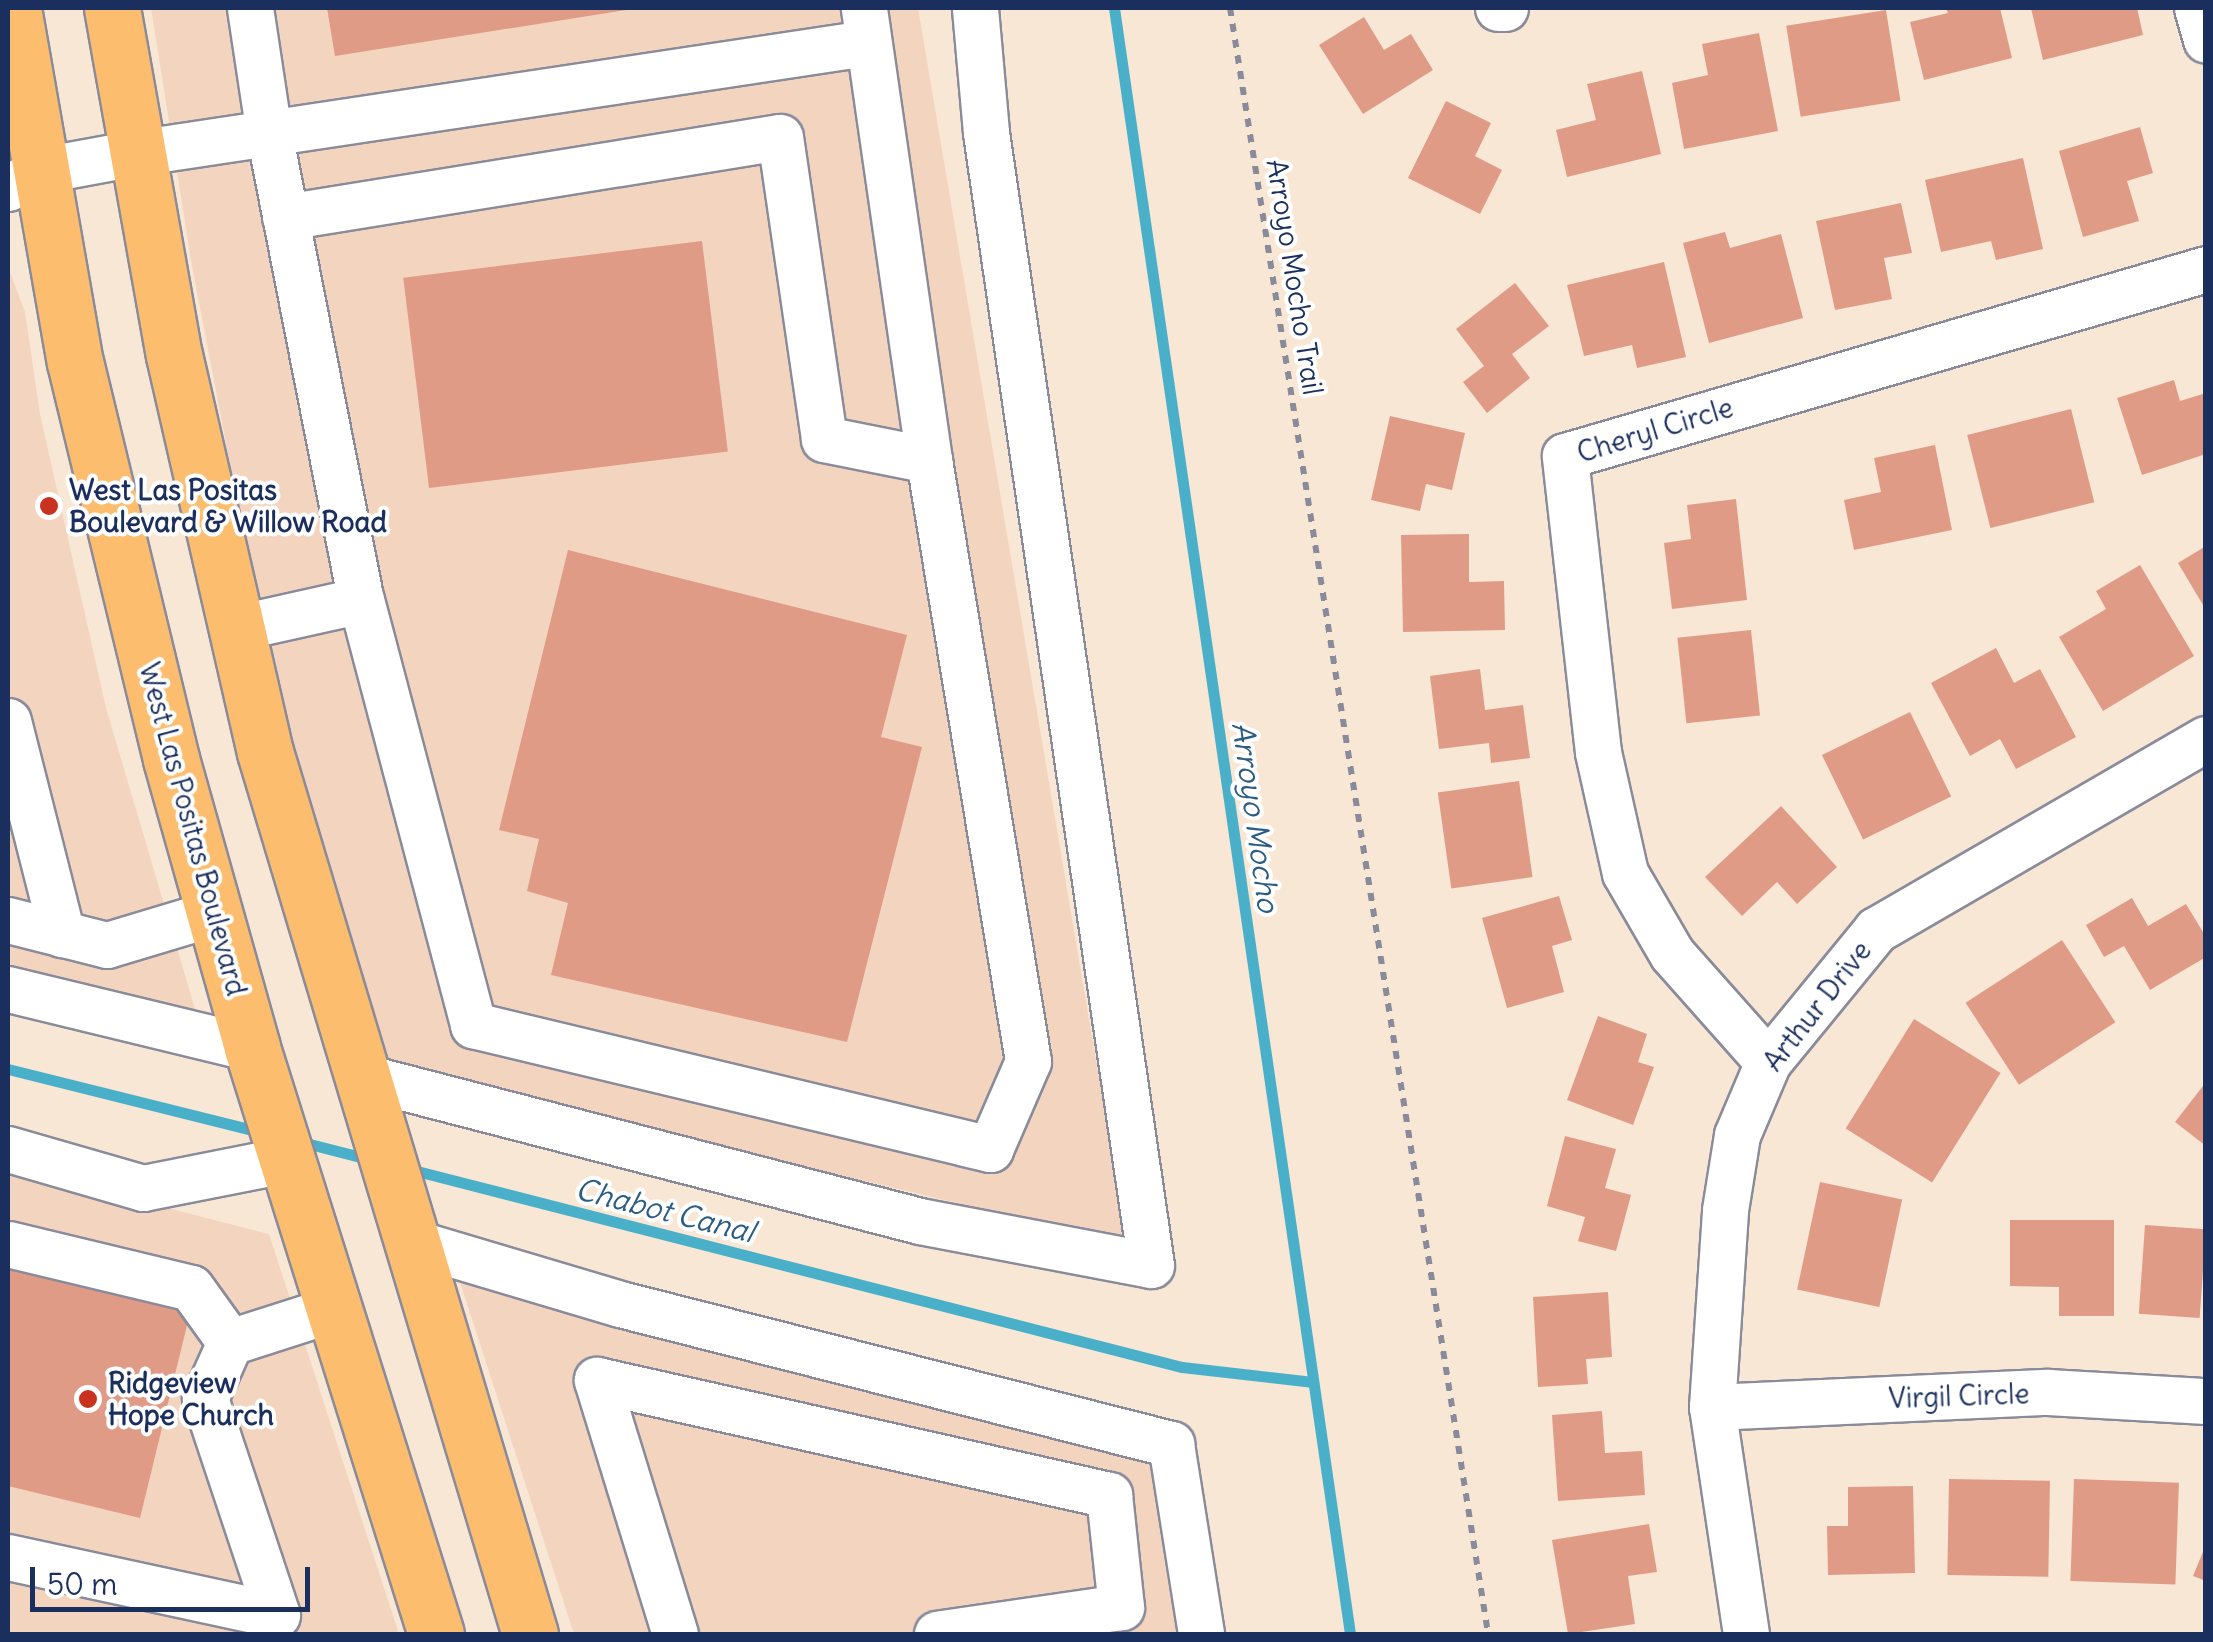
<!DOCTYPE html>
<html>
<head>
<meta charset="utf-8">
<style>
	body { margin:0 }
	#map { position:relative; width:2213px; height:1642px; overflow:hidden; background:#f8e7d5; font-family:Delius,sans-serif }
	div>[style] { position:absolute }
	[style*='--x'] { left:calc(var(--x)*1px); top:calc(var(--y)*1px); width:calc(var(--w)*1px); rotate:calc(var(--a)*1deg) }
	.built>* { inset:0; background:#f3d4bf }
	.stream>* { height:11px; margin:-5.5px; padding:0 5.5px; transform-origin:5.5px; border-radius:5.5px; background:#4ab0c9 }
	.building>* { inset:0; background:#e09b87; transform-origin:0 0 }
	.path>* { height:6px; margin-top:-3px; transform-origin:0; background:repeating-linear-gradient(90deg,#8a8b9a 0 8px,transparent 0 16px) }
	.roads { filter:drop-shadow(2px 0 #8a8b9a) drop-shadow(-2px 0 #8a8b9a) drop-shadow(0 2px #8a8b9a) drop-shadow(0 -2px #8a8b9a) }
	.minor>* { height:45px; margin:-22.5px; padding:0 22.5px; transform-origin:22.5px; border-radius:22.5px; background:#fff }
	.major>* { height:55px; margin:-27.5px; padding:0 27.5px; transform-origin:27.5px; border-radius:27.5px; background:#fcbd6f }
	.dots>* { width:28px; height:28px; translate:-50% -50%; box-sizing:border-box; border:5px solid #fff; border-radius:50% }
	span { translate:-50% -50%; white-space:nowrap; text-align:center; line-height:1.15; -webkit-text-stroke:8px #fff; paint-order:stroke }
	.street-label { font-size:28px; color:#1b2f5e }
	.poi-label { font-size:28px; color:#1b2f5e; font-weight:700 }
	.left { translate:0 -50%; text-align:left }
	.water-label { font-size:30px; color:#2b5c83; font-style:italic }
	.frame { position:absolute; inset:0; border:10px solid #1b2f5e; pointer-events:none }
	.scale { position:absolute; left:30px; top:1567px; width:280px; height:45px; box-sizing:border-box; border:5px solid #1b2f5e; border-top:0; padding-left:12px; font-size:30px; line-height:35px; white-space:nowrap; color:#1b2f5e; -webkit-text-stroke:8px #fff; paint-order:stroke }
</style>
</head>
<body>
<div id="map">
	<div class="built">
		<div style="clip-path:polygon(151px 8px,918px 8px,1127px 1244px,391px 1067px,301px 775px,245px 542px,192px 266px)"></div>
		<div style="clip-path:polygon(8px 267px,25px 312px,40px 414px,106px 708px,198px 1019px,8px 973px)"></div>
		<div style="clip-path:polygon(8px 1167px,269px 1234px,399px 1634px,8px 1634px)"></div>
		<div style="clip-path:polygon(458px 1276px,1158px 1446px,1188px 1634px,574px 1634px)"></div>
	</div>
	<div class="stream">
		<div style="--x:1114;--y:8;--w:1643;--a:81.74"></div>
		<div style="--x:8;--y:1069;--w:260;--a:14"></div>
		<div style="--x:298;--y:1141;--w:76;--a:14.4"></div>
		<div style="--x:409;--y:1169;--w:798;--a:14.37"></div>
		<div style="--x:1182;--y:1367;--w:132;--a:6.5"></div>
	</div>
	<div class="building">
		<div style="clip-path:polygon(327px 8px,626px 8px,626px 10px,335px 56px)"></div>
		<div style="clip-path:polygon(1946px 8px,2000px 8px,2012px 58px,1924px 80px,1910px 22px,1948px 13px)"></div>
		<div style="clip-path:polygon(2031px 8px,2137px 8px,2143px 35px,2043px 60px)"></div>
		<div style="left:1886px;top:10px;width:92px;height:101px;rotate:81deg"></div>
		<div style="clip-path:polygon(1364px 17px,1384px 50px,1411px 34px,1433px 70px,1363px 114px,1319px 45px)"></div>
		<div style="clip-path:polygon(1759px 33px,1778px 131px,1684px 149px,1672px 83px,1708px 75px,1702px 44px)"></div>
		<div style="clip-path:polygon(1642px 71px,1661px 154px,1567px 177px,1556px 130px,1596px 120px,1587px 84px)"></div>
		<div style="clip-path:polygon(1446px 101px,1491px 123px,1475px 156px,1502px 170px,1480px 214px,1408px 178px)"></div>
		<div style="clip-path:polygon(2140px 127px,2153px 173px,2127px 181px,2139px 221px,2083px 237px,2059px 151px)"></div>
		<div style="clip-path:polygon(2023px 158px,2043px 249px,1996px 260px,1991px 241px,1941px 252px,1925px 180px)"></div>
		<div style="clip-path:polygon(1901px 203px,1912px 253px,1884px 258px,1892px 299px,1835px 310px,1816px 221px)"></div>
		<div style="clip-path:polygon(1725px 232px,1730px 248px,1781px 234px,1803px 318px,1709px 343px,1683px 243px)"></div>
		<div style="left:702px;top:241px;width:212px;height:301px;rotate:83deg"></div>
		<div style="clip-path:polygon(1664px 262px,1686px 357px,1637px 368px,1632px 345px,1584px 356px,1567px 285px)"></div>
		<div style="clip-path:polygon(1515px 283px,1549px 326px,1512px 354px,1530px 378px,1487px 413px,1463px 382px,1484px 366px,1456px 329px)"></div>
		<div style="clip-path:polygon(2174px 380px,2180px 401px,2206px 393px,2206px 454px,2142px 475px,2117px 398px)"></div>
		<div style="left:2071px;top:409px;width:96px;height:107px;rotate:76deg"></div>
		<div style="clip-path:polygon(1390px 416px,1465px 433px,1452px 490px,1426px 484px,1420px 511px,1371px 500px)"></div>
		<div style="clip-path:polygon(1935px 445px,1952px 530px,1854px 550px,1844px 500px,1881px 492px,1874px 458px)"></div>
		<div style="clip-path:polygon(1736px 499px,1747px 600px,1672px 609px,1664px 543px,1691px 539px,1687px 505px)"></div>
		<div style="clip-path:polygon(1469px 534px,1469px 582px,1504px 581px,1505px 630px,1403px 632px,1401px 535px)"></div>
		<div style="clip-path:polygon(2206px 546px,2206px 610px,2178px 563px)"></div>
		<div style="clip-path:polygon(568px 550px,907px 635px,881px 737px,922px 747px,847px 1042px,551px 975px,568px 903px,527px 891px,539px 839px,499px 830px)"></div>
		<div style="clip-path:polygon(2140px 565px,2194px 656px,2103px 711px,2059px 637px,2106px 609px,2096px 591px)"></div>
		<div style="left:1751px;top:630px;width:86px;height:74px;rotate:84deg"></div>
		<div style="clip-path:polygon(1996px 648px,2014px 683px,2040px 669px,2076px 737px,2016px 769px,2000px 739px,1970px 756px,1931px 683px)"></div>
		<div style="clip-path:polygon(1480px 669px,1485px 710px,1523px 705px,1530px 758px,1491px 763px,1489px 743px,1439px 749px,1430px 676px)"></div>
		<div style="left:1910px;top:712px;width:94px;height:98px;rotate:64deg"></div>
		<div style="left:1519px;top:781px;width:97px;height:82px;rotate:82deg"></div>
		<div style="clip-path:polygon(1781px 806px,1837px 867px,1797px 904px,1777px 882px,1742px 916px,1705px 877px)"></div>
		<div style="clip-path:polygon(1559px 896px,1572px 940px,1552px 946px,1564px 992px,1507px 1008px,1482px 918px)"></div>
		<div style="clip-path:polygon(2132px 898px,2148px 926px,2186px 904px,2206px 937px,2206px 957px,2150px 990px,2124px 946px,2104px 957px,2086px 925px)"></div>
		<div style="left:2062px;top:940px;width:98px;height:115px;rotate:57deg"></div>
		<div style="clip-path:polygon(1598px 1016px,1647px 1034px,1638px 1062px,1654px 1067px,1633px 1125px,1567px 1100px)"></div>
		<div style="left:1914px;top:1019px;width:102px;height:129px;rotate:32deg"></div>
		<div style="clip-path:polygon(2206px 1082px,2206px 1146px,2175px 1122px)"></div>
		<div style="clip-path:polygon(1565px 1136px,1616px 1149px,1605px 1188px,1631px 1195px,1616px 1251px,1578px 1241px,1585px 1217px,1547px 1206px)"></div>
		<div style="left:1820px;top:1182px;width:84px;height:110px;rotate:12deg"></div>
		<div style="clip-path:polygon(2010px 1220px,2114px 1220px,2114px 1316px,2059px 1316px,2059px 1287px,2010px 1286px)"></div>
		<div style="left:2145px;top:1225px;width:61px;height:89px;rotate:4deg"></div>
		<div style="clip-path:polygon(8px 1269px,190px 1313px,140px 1518px,8px 1486px)"></div>
		<div style="clip-path:polygon(1608px 1292px,1612px 1357px,1586px 1359px,1588px 1384px,1538px 1387px,1533px 1297px)"></div>
		<div style="clip-path:polygon(1602px 1411px,1605px 1453px,1642px 1451px,1645px 1495px,1558px 1501px,1552px 1415px)"></div>
		<div style="left:1949px;top:1479px;width:101px;height:96px;rotate:1deg"></div>
		<div style="left:2074px;top:1479px;width:105px;height:102px;rotate:2deg"></div>
		<div style="clip-path:polygon(1913px 1486px,1915px 1573px,1828px 1575px,1827px 1526px,1848px 1526px,1848px 1487px)"></div>
		<div style="clip-path:polygon(1649px 1524px,1657px 1572px,1628px 1576px,1635px 1624px,1568px 1634px,1552px 1540px)"></div>
		<div style="clip-path:polygon(2205px 1547px,2206px 1547px,2206px 1581px,2193px 1576px)"></div>
	</div>
	<div class="path">
		<div style="--x:1230;--y:8;--w:1646;--a:80.98"></div>
	</div>
	<div class="roads">
		<div class="minor">
			<div style="--x:250;--y:8;--w:126;--a:81.4"></div>
			<div style="--x:269;--y:133;--w:476;--a:78.9"></div>
			<div style="--x:361;--y:600;--w:440;--a:75.2"></div>
			<div style="--x:473;--y:1025;--w:532;--a:13.49"></div>
			<div style="--x:990;--y:1149;--w:96;--a:-66.6"></div>
			<div style="--x:1028;--y:1061;--w:609;--a:-99.35"></div>
			<div style="--x:929;--y:460;--w:457;--a:-98.2"></div>
			<div style="--x:1498;--y:8;--w:7;--a:0"></div>
			<div style="--x:2197;--y:8;--w:33;--a:74"></div>
			<div style="--x:8;--y:188;--w:34;--a:-30"></div>
			<div style="--x:37;--y:171;--w:100;--a:-10.4"></div>
			<div style="--x:135;--y:153;--w:739;--a:-8.56"></div>
			<div style="--x:285;--y:217;--w:501;--a:-9.18"></div>
			<div style="--x:780;--y:137;--w:305;--a:81.7"></div>
			<div style="--x:824;--y:439;--w:107;--a:11.3"></div>
			<div style="--x:236;--y:628;--w:128;--a:-12.6"></div>
			<div style="--x:8;--y:721;--w:220;--a:75.8"></div>
			<div style="--x:8;--y:920;--w:102;--a:14.2"></div>
			<div style="--x:107;--y:945;--w:112;--a:-16.7"></div>
			<div style="--x:8;--y:989;--w:251;--a:13.6"></div>
			<div style="--x:1768;--y:1062;--w:144;--a:-131.6"></div>
			<div style="--x:1672;--y:954;--w:94;--a:-120.1"></div>
			<div style="--x:1625;--y:873;--w:124;--a:-102.6"></div>
			<div style="--x:1598;--y:752;--w:298;--a:-96.4"></div>
			<div style="--x:1565;--y:456;--w:668;--a:-16.26"></div>
			<div style="--x:360;--y:1076;--w:578;--a:14.52"></div>
			<div style="--x:920;--y:1221;--w:235;--a:10.8"></div>
			<div style="--x:1151;--y:1265;--w:1145;--a:-98.29"></div>
			<div style="--x:986;--y:132;--w:124;--a:-95.1"></div>
			<div style="--x:8;--y:1149;--w:141;--a:16.1"></div>
			<div style="--x:143;--y:1188;--w:150;--a:-11.2"></div>
			<div style="--x:412;--y:1242;--w:217;--a:16.6"></div>
			<div style="--x:620;--y:1304;--w:569;--a:14.26"></div>
			<div style="--x:1171;--y:1444;--w:192;--a:81"></div>
			<div style="--x:8;--y:1244;--w:188;--a:13.5"></div>
			<div style="--x:191;--y:1288;--w:67;--a:54.2"></div>
			<div style="--x:230;--y:1342;--w:111;--a:-17.8"></div>
			<div style="--x:1712;--y:1407;--w:336;--a:-2.6"></div>
			<div style="--x:2048;--y:1392;--w:158;--a:3.3"></div>
			<div style="--x:8;--y:1557;--w:275;--a:12.2"></div>
			<div style="--x:277;--y:1615;--w:229;--a:-108.4"></div>
			<div style="--x:205;--y:1398;--w:61;--a:-65.9"></div>
			<div style="--x:675;--y:1634;--w:266;--a:-107.1"></div>
			<div style="--x:597;--y:1380;--w:525;--a:12.66"></div>
			<div style="--x:1109;--y:1495;--w:113;--a:83.9"></div>
			<div style="--x:1121;--y:1607;--w:186;--a:171.7"></div>
			<div style="--x:1746;--y:1634;--w:230;--a:-98.5"></div>
			<div style="--x:1712;--y:1407;--w:197;--a:-86.2"></div>
			<div style="--x:1725;--y:1210;--w:76;--a:-80.9"></div>
			<div style="--x:1737;--y:1135;--w:79;--a:-67"></div>
			<div style="--x:1768;--y:1062;--w:171;--a:-50.7"></div>
			<div style="--x:1876;--y:930;--w:381;--a:-30.1"></div>
		</div>
		<div class="major">
			<div style="--x:13;--y:8;--w:359;--a:80.1"></div>
			<div style="--x:75;--y:362;--w:408;--a:76.4"></div>
			<div style="--x:171;--y:759;--w:300;--a:74.3"></div>
			<div style="--x:252;--y:1048;--w:614;--a:72.57"></div>
			<div style="--x:112;--y:8;--w:352;--a:79.9"></div>
			<div style="--x:174;--y:355;--w:407;--a:77.1"></div>
			<div style="--x:265;--y:752;--w:921;--a:73.28"></div>
		</div>
	</div>
	<div class="dots">
		<div style="left:49px;top:506px;background:#c8321e"></div>
		<div style="left:88px;top:1399px;background:#c8321e"></div>
	</div>
	<div class="street-label">
		<span style="left:1295px;top:277px;rotate:81deg">Arroyo Mocho Trail</span>
		<span style="left:1655px;top:430px;rotate:-17deg">Cheryl Circle</span>
		<span style="left:193px;top:829px;rotate:75deg">West Las Positas Boulevard</span>
		<span style="left:1817px;top:1006px;rotate:-52deg">Arthur Drive</span>
		<span style="left:1959px;top:1396px;rotate:-2deg">Virgil Circle</span>
	</div>
	<div class="poi-label">
		<span class="left" style="left:69px;top:506px">West Las Positas<br>Boulevard &amp; Willow Road</span>
		<span class="left" style="left:108px;top:1399px">Ridgeview<br>Hope Church</span>
	</div>
	<div class="water-label">
		<span style="left:1256px;top:817px;rotate:82deg">Arroyo Mocho</span>
		<span style="left:665px;top:1210px;rotate:14deg">Chabot Canal</span>
	</div>
	<div class="frame"></div>
	<div class="scale">50 m</div>
</div>
</body>
</html>
